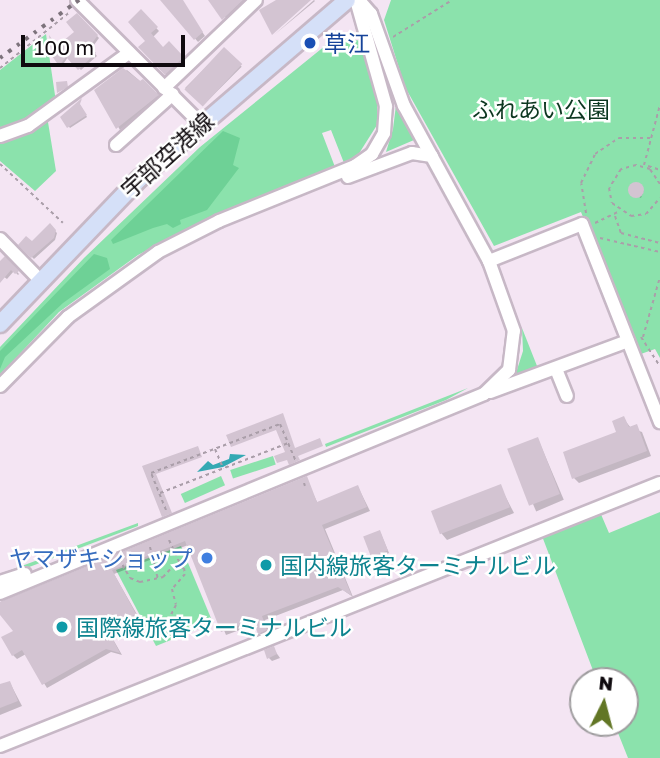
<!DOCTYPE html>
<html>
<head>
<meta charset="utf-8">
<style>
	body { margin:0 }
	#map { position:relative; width:660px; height:758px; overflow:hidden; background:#f4e5f3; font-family:"Golos Text","Noto Sans JP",sans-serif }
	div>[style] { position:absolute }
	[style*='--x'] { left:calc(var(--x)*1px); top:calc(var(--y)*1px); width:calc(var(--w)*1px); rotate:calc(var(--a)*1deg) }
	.green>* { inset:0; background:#8be2ac; transform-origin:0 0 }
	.forest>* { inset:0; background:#6ed196 }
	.water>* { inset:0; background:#34a9b3 }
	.shadow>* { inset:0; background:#0003; transform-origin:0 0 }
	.building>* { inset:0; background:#d3c4d2; transform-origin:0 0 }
	.round { border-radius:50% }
	.path>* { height:2px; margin-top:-1px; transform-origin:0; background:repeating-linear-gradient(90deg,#aa9ea9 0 3.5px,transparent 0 7px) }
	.roads { filter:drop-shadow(2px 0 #c7b8c6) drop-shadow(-2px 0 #c7b8c6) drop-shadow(0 2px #c7b8c6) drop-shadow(0 -2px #c7b8c6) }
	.minor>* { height:12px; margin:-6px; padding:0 6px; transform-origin:6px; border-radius:6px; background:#fff }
	.major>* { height:16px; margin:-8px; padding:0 8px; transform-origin:8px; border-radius:8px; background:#d5e0f8 }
	.rail>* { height:3.5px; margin-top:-1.75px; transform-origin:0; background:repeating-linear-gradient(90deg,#7c727b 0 3.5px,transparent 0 10.5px) }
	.dots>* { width:19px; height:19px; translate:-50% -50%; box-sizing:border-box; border:4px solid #fff; border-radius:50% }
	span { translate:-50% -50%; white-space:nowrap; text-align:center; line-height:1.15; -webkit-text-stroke:5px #fff; paint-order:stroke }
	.transit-label { font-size:23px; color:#164399 }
	.left { translate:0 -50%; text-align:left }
	.park-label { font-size:23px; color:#0c3720 }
	.street-label { font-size:23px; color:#0f0a0e }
	.shop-label { font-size:23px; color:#366cbe }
	.right { translate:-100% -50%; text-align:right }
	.culture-label { font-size:23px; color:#0d838f }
	.north { position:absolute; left:569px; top:667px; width:70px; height:70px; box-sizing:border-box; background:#fff; border:2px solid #9f9d9f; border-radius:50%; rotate:6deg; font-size:19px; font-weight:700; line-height:28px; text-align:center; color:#0f0a0e }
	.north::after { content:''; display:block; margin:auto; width:24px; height:32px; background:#627625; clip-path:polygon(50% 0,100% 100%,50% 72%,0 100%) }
	.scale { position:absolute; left:21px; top:35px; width:164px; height:32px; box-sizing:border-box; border:4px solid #0f0a0e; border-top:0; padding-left:9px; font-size:21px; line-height:24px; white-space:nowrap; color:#0f0a0e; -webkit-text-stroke:5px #fff; paint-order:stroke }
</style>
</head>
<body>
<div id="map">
	<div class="green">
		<div style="clip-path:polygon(391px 0,660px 0,660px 358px,655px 349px,638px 355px,581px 212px,494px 246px,405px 87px,384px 20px)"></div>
		<div style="clip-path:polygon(46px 34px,56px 102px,47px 116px,56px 171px,35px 191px,0 161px,0 70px)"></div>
		<div style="clip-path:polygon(336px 37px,362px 41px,377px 98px,377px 125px,358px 155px,344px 163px,331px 130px,322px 133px,335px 167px,199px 223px,138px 255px,59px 312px,0 375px,0 347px,84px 258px,200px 147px)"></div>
		<div style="clip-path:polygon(396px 105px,414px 140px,386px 152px,393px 129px)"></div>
		<div style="clip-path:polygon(522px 328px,539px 371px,515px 376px,523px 351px)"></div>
		<div style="clip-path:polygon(468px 388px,446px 400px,326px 447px,325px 444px)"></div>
		<div style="left:273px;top:456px;width:9px;height:45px;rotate:72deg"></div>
		<div style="left:221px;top:476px;width:10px;height:44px;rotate:66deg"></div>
		<div style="clip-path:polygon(600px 512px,609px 533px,660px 512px,660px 758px,628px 758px,614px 723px,625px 723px,625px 681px,597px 681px,542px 536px)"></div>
		<div style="clip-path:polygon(138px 523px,138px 526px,0 578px,0 574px)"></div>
		<div style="clip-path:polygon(181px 546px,213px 623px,156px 646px,116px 570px)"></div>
	</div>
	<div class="forest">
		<div style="clip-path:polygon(223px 131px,240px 138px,233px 165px,239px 168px,207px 210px,180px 220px,181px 224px,173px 228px,167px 224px,153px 228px,113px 244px,111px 240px)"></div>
		<div style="clip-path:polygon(94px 254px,107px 258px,110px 269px,63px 303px,5px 357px,0 369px,0 351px)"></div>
	</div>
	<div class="water">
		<div style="clip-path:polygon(230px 454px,246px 455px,223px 467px,197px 472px,208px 461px,213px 465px,229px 459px)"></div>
	</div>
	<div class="shadow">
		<div style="clip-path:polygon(163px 0,180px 0,205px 36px,198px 42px)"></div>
		<div style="clip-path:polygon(210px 0,247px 0,227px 19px)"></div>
		<div style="clip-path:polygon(314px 0,315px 1px,274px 35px)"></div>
		<div style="clip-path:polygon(141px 12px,159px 31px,153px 37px,163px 49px,169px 44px,185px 61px,169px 77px,141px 47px,148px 41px)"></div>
		<div style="clip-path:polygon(77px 15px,99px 38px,91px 49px,97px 56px,81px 70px,68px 57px,62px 66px,53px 56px,77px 32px)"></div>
		<div style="left:224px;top:49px;width:25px;height:55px;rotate:45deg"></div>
		<div style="clip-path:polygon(127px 70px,160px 98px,120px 130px,97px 90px)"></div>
		<div style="clip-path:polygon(82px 100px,79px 103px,87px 117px,70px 128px,62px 117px)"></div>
		<div style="clip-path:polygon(634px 185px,644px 190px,641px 198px,632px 193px)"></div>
		<div style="clip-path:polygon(50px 226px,57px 233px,55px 240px,34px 259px,20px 245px,32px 244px)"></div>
		<div style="clip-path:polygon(5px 259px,19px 274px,18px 275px,14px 271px,7px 279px,0 274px)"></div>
		<div style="clip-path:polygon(623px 418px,631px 428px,642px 432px,651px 456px,579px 483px,574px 478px,618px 433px)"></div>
		<div style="left:538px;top:439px;width:66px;height:30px;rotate:67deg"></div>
		<div style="clip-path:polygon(306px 479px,318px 504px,358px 487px,370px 511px,325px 529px,353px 597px,343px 590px,265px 620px,270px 634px,263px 637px,256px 624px,226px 635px,188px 545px,114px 574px,139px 618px,110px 634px,122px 655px,111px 652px,47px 688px,26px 654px,17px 659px,13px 655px,16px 631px,0 602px)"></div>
		<div style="clip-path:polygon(500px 486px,514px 513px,447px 540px,442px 534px,433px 512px)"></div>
		<div style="clip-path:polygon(381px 534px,389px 553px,375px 559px,365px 537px)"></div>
		<div style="clip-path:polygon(273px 648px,280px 658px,272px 661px,269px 658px)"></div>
		<div style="clip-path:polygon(10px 683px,22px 706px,0 715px,0 686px)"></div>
	</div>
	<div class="building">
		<div style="clip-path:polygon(160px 0,183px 0,203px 32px,194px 40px)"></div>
		<div style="clip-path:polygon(208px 0,243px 0,222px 20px)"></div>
		<div style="clip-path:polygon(276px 0,311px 0,272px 35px,259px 10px)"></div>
		<div style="clip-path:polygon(141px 9px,158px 27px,151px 33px,163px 47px,169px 41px,184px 57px,165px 75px,138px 47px,145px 41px,128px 22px)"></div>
		<div style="clip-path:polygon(77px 13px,98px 35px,90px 46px,96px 53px,78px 70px,66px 57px,59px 66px,52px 56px,49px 35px,57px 46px,74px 32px,66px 22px)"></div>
		<div style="left:224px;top:47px;width:25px;height:58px;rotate:43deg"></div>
		<div style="clip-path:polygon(123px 68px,140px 81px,143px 79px,159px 95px,116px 129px,94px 90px)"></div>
		<div style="clip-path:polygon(67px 81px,68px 87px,57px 93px,56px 82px)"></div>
		<div style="clip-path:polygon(82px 98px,80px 104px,87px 115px,67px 128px,60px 117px)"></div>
		<div class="round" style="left:628px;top:182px;width:16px;height:16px"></div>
		<div style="clip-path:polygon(50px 223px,56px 230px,54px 238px,31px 258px,18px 245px,26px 236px,32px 241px)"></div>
		<div style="clip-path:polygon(5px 256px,19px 271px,15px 274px,11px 270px,0 283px,0 261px)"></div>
		<div style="clip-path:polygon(283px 413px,295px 448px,320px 438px,323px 446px,298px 456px,300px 460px,289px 465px,287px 460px,277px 463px,274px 456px,285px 452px,276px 430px,231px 447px,226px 435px)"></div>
		<div style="clip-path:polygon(624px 416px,629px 427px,637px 424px,647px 451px,572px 479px,563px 452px,616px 432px,612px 421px)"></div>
		<div style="left:538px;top:437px;width:61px;height:33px;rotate:69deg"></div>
		<div style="clip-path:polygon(198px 446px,202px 457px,156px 474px,172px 513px,162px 517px,142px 466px)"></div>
		<div style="clip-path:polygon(307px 476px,317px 502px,358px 485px,367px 507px,322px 525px,352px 596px,338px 587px,262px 616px,267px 630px,258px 634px,253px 620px,221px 632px,185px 541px,112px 570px,136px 614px,108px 630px,120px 653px,106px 649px,42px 685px,22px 650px,12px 656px,1px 637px,13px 631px,0 615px,0 602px)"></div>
		<div style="left:501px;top:484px;width:25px;height:75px;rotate:69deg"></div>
		<div style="left:380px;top:530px;width:22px;height:18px;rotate:69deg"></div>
		<div style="clip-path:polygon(274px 646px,277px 654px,267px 659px,264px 650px)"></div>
		<div style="clip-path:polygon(10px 681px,18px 701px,0 708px,0 684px)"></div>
	</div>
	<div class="path">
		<div style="--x:393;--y:37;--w:70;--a:-32.1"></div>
		<div style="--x:0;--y:68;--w:90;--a:-38.7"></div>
		<div style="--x:0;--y:164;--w:86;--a:43.1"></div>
		<div style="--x:644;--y:165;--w:62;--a:-75.1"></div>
		<div style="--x:648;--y:166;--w:13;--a:18"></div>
		<div style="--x:660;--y:184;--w:18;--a:-124"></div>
		<div style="--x:650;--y:169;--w:15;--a:-164"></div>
		<div style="--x:636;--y:165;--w:16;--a:165"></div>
		<div style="--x:621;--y:169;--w:22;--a:122"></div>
		<div style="--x:609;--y:188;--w:15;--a:79"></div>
		<div style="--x:612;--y:203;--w:23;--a:34"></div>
		<div style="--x:631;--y:216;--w:15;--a:-8"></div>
		<div style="--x:646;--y:214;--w:21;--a:-49"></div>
		<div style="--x:586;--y:213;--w:30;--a:-99"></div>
		<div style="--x:581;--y:183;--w:32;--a:-64"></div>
		<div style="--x:595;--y:154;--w:29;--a:-34"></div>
		<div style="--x:619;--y:138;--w:32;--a:0"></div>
		<div style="--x:615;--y:216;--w:18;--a:71"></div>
		<div style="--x:621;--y:233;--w:40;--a:14.4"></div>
		<div style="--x:595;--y:223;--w:25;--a:-26"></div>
		<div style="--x:600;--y:238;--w:62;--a:13.1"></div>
		<div style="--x:641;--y:337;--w:35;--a:57"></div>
		<div style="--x:643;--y:337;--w:62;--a:-74.2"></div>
		<div style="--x:215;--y:449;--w:21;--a:67"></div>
		<div style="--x:304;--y:483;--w:3;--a:72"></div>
		<div style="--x:160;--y:493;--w:137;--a:-21.3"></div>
		<div style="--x:166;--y:510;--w:40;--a:-112"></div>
		<div style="--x:151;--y:473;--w:138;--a:-20.8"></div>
		<div style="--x:280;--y:424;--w:39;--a:67"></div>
		<div style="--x:169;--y:540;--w:26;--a:65"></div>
		<div style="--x:150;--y:547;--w:33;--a:76"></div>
		<div style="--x:119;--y:559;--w:22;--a:60"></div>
		<div style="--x:130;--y:578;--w:11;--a:22"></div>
		<div style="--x:140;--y:582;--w:24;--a:-12"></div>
		<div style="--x:163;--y:577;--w:16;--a:-47"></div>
		<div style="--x:174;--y:565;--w:10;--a:17"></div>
		<div style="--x:184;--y:568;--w:6;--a:81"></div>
		<div style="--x:185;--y:574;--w:20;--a:131"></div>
		<div style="--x:172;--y:589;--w:16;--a:76"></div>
		<div style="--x:176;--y:605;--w:18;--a:117"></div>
		<div style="--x:168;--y:621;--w:13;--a:45"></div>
	</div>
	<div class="roads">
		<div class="minor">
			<div style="--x:77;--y:0;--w:175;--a:45"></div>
			<div style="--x:164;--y:88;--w:127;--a:-43.7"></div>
			<div style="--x:0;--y:136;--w:30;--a:-20"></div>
			<div style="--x:28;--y:126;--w:125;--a:-35.9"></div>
			<div style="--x:116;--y:145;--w:76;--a:-41.8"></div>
			<div style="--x:348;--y:177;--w:68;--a:-20.6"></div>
			<div style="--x:412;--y:153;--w:20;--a:9"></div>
			<div style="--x:0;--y:239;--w:59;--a:45.7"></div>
			<div style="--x:489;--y:261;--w:100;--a:-21.7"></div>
			<div style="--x:582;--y:224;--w:213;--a:68.5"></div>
			<div style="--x:556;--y:369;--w:29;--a:68"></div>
			<div style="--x:0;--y:386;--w:97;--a:-45.4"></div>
			<div style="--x:68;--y:317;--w:111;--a:-35.8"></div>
			<div style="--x:158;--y:252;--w:68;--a:-26.9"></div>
			<div style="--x:219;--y:221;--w:147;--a:-22"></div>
			<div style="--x:355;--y:166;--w:21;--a:-35"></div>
			<div style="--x:372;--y:154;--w:24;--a:-60"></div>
			<div style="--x:384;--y:133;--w:27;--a:-86"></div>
			<div style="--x:386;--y:106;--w:110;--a:-105.8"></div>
			<div style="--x:490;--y:392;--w:147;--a:-20.3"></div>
			<div style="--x:0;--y:582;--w:26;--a:-18"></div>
			<div style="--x:0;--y:593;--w:523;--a:-22.35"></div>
			<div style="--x:484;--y:394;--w:35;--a:-44"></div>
			<div style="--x:509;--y:370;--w:39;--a:-83"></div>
			<div style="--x:514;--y:331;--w:74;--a:-109.7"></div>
			<div style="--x:489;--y:261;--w:177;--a:-118.7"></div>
			<div style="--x:404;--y:106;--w:98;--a:-109.7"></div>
			<div style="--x:371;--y:14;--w:18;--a:-131"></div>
			<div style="--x:0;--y:746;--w:710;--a:-21.73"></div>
		</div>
		<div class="major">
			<div style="--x:0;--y:324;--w:201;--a:-46.2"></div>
			<div style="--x:139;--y:179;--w:274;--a:-40.7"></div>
		</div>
	</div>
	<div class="rail">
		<div style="--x:0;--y:58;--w:98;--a:-36.3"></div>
	</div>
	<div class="dots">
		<div style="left:310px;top:43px;background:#1a4fb4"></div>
		<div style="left:207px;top:558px;background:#3f7fe0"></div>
		<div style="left:266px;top:565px;background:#0f9aa8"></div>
		<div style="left:62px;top:627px;background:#0f9aa8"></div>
	</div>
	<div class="transit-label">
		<span class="left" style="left:324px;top:43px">草江</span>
	</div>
	<div class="park-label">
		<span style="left:541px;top:109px">ふれあい公園</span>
	</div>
	<div class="street-label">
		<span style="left:167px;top:155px;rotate:-42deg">宇部空港線</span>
	</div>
	<div class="shop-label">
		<span class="right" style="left:193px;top:558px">ヤマザキショップ</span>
	</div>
	<div class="culture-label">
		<span class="left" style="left:280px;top:565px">国内線旅客ターミナルビル</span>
		<span class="left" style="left:76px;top:627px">国際線旅客ターミナルビル</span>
	</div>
	<div class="north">N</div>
	<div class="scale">100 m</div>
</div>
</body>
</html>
